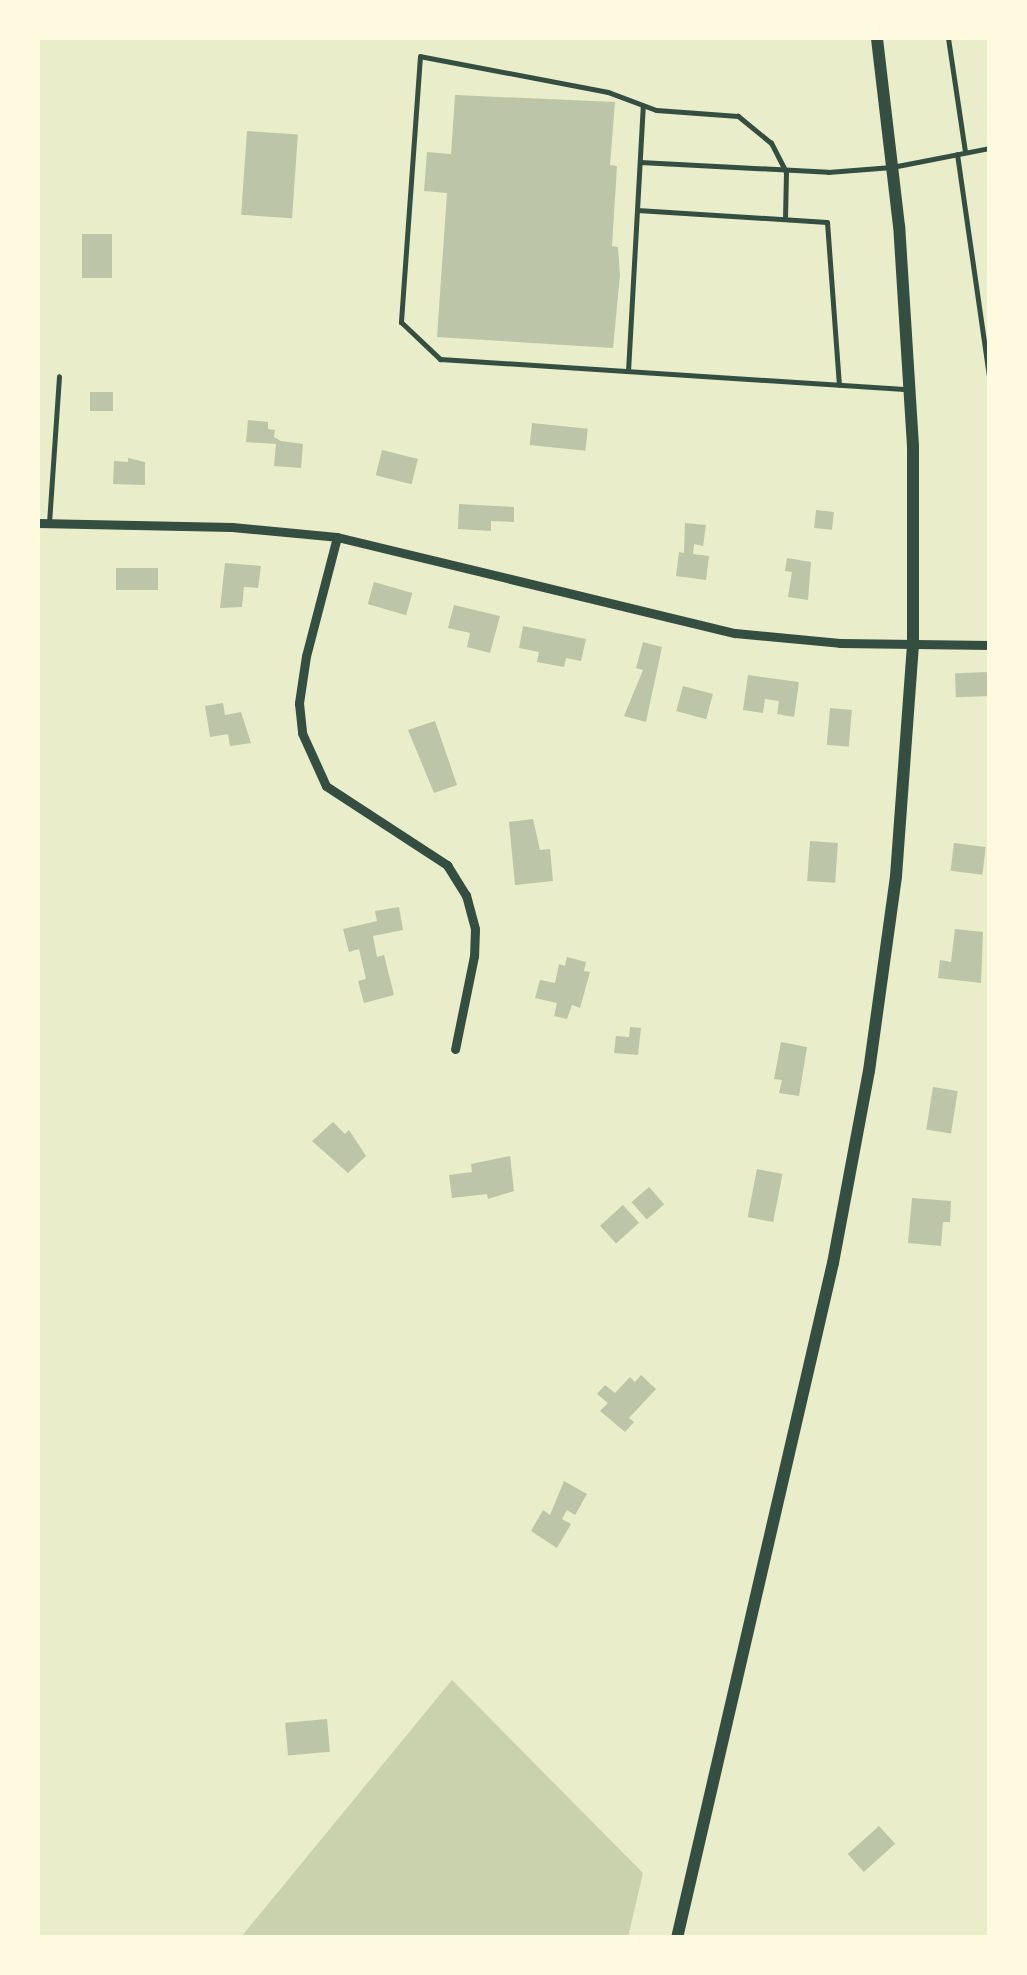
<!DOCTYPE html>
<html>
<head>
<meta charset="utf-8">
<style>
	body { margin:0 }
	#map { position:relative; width:1027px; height:1975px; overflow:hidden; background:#e9edc9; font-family:"Alegreya Sans",sans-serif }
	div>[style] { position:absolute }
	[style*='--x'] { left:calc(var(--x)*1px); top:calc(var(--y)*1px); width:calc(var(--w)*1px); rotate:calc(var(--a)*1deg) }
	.green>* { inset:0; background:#cad2ad }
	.building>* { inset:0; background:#bcc5a7; transform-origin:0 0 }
	.service>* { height:5px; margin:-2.5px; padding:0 2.5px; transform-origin:2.5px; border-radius:2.5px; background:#344e41 }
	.minor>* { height:9px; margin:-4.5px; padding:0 4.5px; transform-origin:4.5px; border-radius:4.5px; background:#344e41 }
	.secondary>* { height:12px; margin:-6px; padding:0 6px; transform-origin:6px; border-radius:6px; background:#344e41 }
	span { translate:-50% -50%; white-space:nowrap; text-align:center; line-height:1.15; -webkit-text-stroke:10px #fefae0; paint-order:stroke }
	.frame { position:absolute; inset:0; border:40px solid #fefae0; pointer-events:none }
</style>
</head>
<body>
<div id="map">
	<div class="green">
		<div style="clip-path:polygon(452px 1680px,643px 1873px,628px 1937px,241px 1937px)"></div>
	</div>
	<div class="building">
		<div style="clip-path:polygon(455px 95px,615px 102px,610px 165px,617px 166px,612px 246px,618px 247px,620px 275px,613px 348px,437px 337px,447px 193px,424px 191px,427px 152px,451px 154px)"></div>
		<div style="left:247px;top:131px;width:51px;height:84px;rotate:4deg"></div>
		<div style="left:82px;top:234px;width:30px;height:44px"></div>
		<div style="left:113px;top:392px;width:19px;height:23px;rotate:90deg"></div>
		<div style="clip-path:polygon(248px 420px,268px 422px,268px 429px,275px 430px,274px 437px,281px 441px,303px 444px,301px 468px,274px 466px,276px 444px,246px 442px)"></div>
		<div style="left:532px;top:423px;width:56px;height:22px;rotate:6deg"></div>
		<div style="left:382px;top:450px;width:37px;height:26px;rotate:14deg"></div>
		<div style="clip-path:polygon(128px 458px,145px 462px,145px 485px,113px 484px,114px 461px,128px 462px)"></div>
		<div style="clip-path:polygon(459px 504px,514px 507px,514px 522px,491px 521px,491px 531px,458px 529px)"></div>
		<div style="left:816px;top:510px;width:18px;height:18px;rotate:6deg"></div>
		<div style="clip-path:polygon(685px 523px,706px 525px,703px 546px,694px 544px,693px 554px,709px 556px,706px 580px,676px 576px,679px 552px,684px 553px)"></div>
		<div style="clip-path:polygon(787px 558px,811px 562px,808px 600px,788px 597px,792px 572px,785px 571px)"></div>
		<div style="clip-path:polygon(225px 563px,261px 566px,258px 588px,244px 587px,242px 607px,220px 608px)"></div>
		<div style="left:116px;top:568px;width:42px;height:22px"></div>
		<div style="left:374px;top:582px;width:40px;height:23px;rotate:16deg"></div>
		<div style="clip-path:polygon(454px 605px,500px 616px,490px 653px,467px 647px,470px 633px,448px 628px)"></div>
		<div style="clip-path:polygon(523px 626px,586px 639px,581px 661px,566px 658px,564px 667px,537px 662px,539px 652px,519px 648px)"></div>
		<div style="clip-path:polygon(643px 642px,662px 647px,646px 722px,624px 716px,643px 670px,636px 668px)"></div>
		<div style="left:989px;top:672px;width:24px;height:34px;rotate:88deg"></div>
		<div style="clip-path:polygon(748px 675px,799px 682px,794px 717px,777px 714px,779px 701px,765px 699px,763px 713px,743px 710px)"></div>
		<div style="left:683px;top:686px;width:31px;height:26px;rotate:15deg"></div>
		<div style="clip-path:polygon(223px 703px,225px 715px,241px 712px,251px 743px,230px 746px,228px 734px,210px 737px,205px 706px)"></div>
		<div style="left:830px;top:708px;width:22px;height:37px;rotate:5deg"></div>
		<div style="clip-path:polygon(435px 721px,457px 785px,434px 793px,408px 730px)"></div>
		<div style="clip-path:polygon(533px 819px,540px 850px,550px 849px,553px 881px,515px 885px,509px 822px)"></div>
		<div style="left:810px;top:841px;width:28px;height:40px;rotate:4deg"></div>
		<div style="left:954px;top:843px;width:32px;height:28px;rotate:7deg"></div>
		<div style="clip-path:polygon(399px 907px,403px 930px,373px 936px,377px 957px,384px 955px,394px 995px,364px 1003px,358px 981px,366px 979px,359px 949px,349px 952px,343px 929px,377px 921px,375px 911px)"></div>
		<div style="clip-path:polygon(955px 929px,983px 932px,981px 983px,938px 978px,940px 960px,951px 962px)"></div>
		<div style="clip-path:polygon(567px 957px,586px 962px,584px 971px,590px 972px,580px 1008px,572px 1005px,567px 1019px,554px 1016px,557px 1003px,535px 998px,540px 980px,555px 983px,559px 964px,565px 966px)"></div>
		<div style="clip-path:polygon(630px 1027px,641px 1028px,638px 1055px,614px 1053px,616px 1036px,629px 1037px)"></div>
		<div style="clip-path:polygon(781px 1042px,807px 1047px,799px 1096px,779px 1093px,782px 1080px,774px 1079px)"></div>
		<div style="left:933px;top:1087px;width:25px;height:43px;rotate:9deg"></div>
		<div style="clip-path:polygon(333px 1122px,345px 1134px,349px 1130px,366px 1156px,348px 1173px,312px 1141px)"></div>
		<div style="clip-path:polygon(510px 1156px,514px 1191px,488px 1199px,487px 1194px,452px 1198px,449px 1175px,472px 1172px,471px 1164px)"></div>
		<div style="left:757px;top:1169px;width:26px;height:49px;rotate:11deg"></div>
		<div style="left:649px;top:1187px;width:23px;height:23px;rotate:49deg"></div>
		<div style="clip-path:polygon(912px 1198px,951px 1201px,950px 1222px,943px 1222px,941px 1246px,908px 1243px)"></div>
		<div style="left:623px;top:1205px;width:24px;height:31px;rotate:48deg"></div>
		<div style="clip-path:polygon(641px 1375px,656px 1389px,629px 1418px,634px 1422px,625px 1432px,600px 1411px,608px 1403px,597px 1394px,605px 1385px,615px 1393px,630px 1377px,635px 1382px)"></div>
		<div style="clip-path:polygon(564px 1481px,587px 1494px,575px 1515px,567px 1510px,562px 1519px,571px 1524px,557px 1548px,531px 1531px,543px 1510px,550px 1515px)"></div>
		<div style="left:327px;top:1719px;width:33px;height:42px;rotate:85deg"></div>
		<div style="left:879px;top:1826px;width:24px;height:42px;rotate:48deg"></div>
	</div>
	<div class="service">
		<div style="--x:948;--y:38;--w:115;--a:81.5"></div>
		<div style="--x:957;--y:154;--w:232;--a:81.8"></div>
		<div style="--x:640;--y:162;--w:188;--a:3"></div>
		<div style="--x:828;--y:172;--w:64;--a:-4.5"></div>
		<div style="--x:892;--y:167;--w:100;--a:-11"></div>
		<div style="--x:637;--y:210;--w:190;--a:3.6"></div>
		<div style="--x:827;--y:222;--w:163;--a:85.8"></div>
		<div style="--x:785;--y:219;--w:47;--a:-88.8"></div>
		<div style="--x:786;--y:172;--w:33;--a:-117"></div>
		<div style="--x:771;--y:143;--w:43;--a:-140.7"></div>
		<div style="--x:738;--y:116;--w:82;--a:-175.8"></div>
		<div style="--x:656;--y:110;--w:51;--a:-159.4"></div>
		<div style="--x:608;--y:92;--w:191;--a:-169.2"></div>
		<div style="--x:420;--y:56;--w:267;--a:94.1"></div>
		<div style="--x:401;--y:322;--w:54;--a:43.5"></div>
		<div style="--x:440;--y:359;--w:469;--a:3.7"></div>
		<div style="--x:628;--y:371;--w:266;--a:-86.8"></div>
		<div style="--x:49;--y:523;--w:147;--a:-86.1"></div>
	</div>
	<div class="minor">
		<div style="--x:38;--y:523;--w:194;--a:1.2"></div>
		<div style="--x:232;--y:527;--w:105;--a:5.4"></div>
		<div style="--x:337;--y:537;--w:409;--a:13.6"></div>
		<div style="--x:735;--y:633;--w:105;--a:5.4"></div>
		<div style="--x:840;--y:643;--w:150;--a:0.8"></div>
		<div style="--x:337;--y:537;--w:123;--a:104.6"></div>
		<div style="--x:306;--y:656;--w:48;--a:98.5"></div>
		<div style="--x:299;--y:703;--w:30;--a:84"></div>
		<div style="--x:302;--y:733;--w:58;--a:65.6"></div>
		<div style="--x:326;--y:786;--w:145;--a:33.1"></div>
		<div style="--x:447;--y:865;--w:36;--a:58"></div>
		<div style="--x:466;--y:895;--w:35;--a:75"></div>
		<div style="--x:475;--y:929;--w:27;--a:92"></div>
		<div style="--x:474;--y:956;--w:95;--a:101.5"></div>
	</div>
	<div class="secondary">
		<div style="--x:677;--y:1938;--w:693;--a:-76.99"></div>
		<div style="--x:833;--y:1263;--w:195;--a:-79.4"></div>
		<div style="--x:869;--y:1071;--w:197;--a:-82.1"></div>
		<div style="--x:896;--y:876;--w:231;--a:-85.8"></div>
		<div style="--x:913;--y:646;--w:200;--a:-90"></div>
		<div style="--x:913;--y:446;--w:220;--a:-93.6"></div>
		<div style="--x:899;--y:226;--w:189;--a:-96.7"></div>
	</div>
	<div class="frame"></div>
</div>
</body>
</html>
